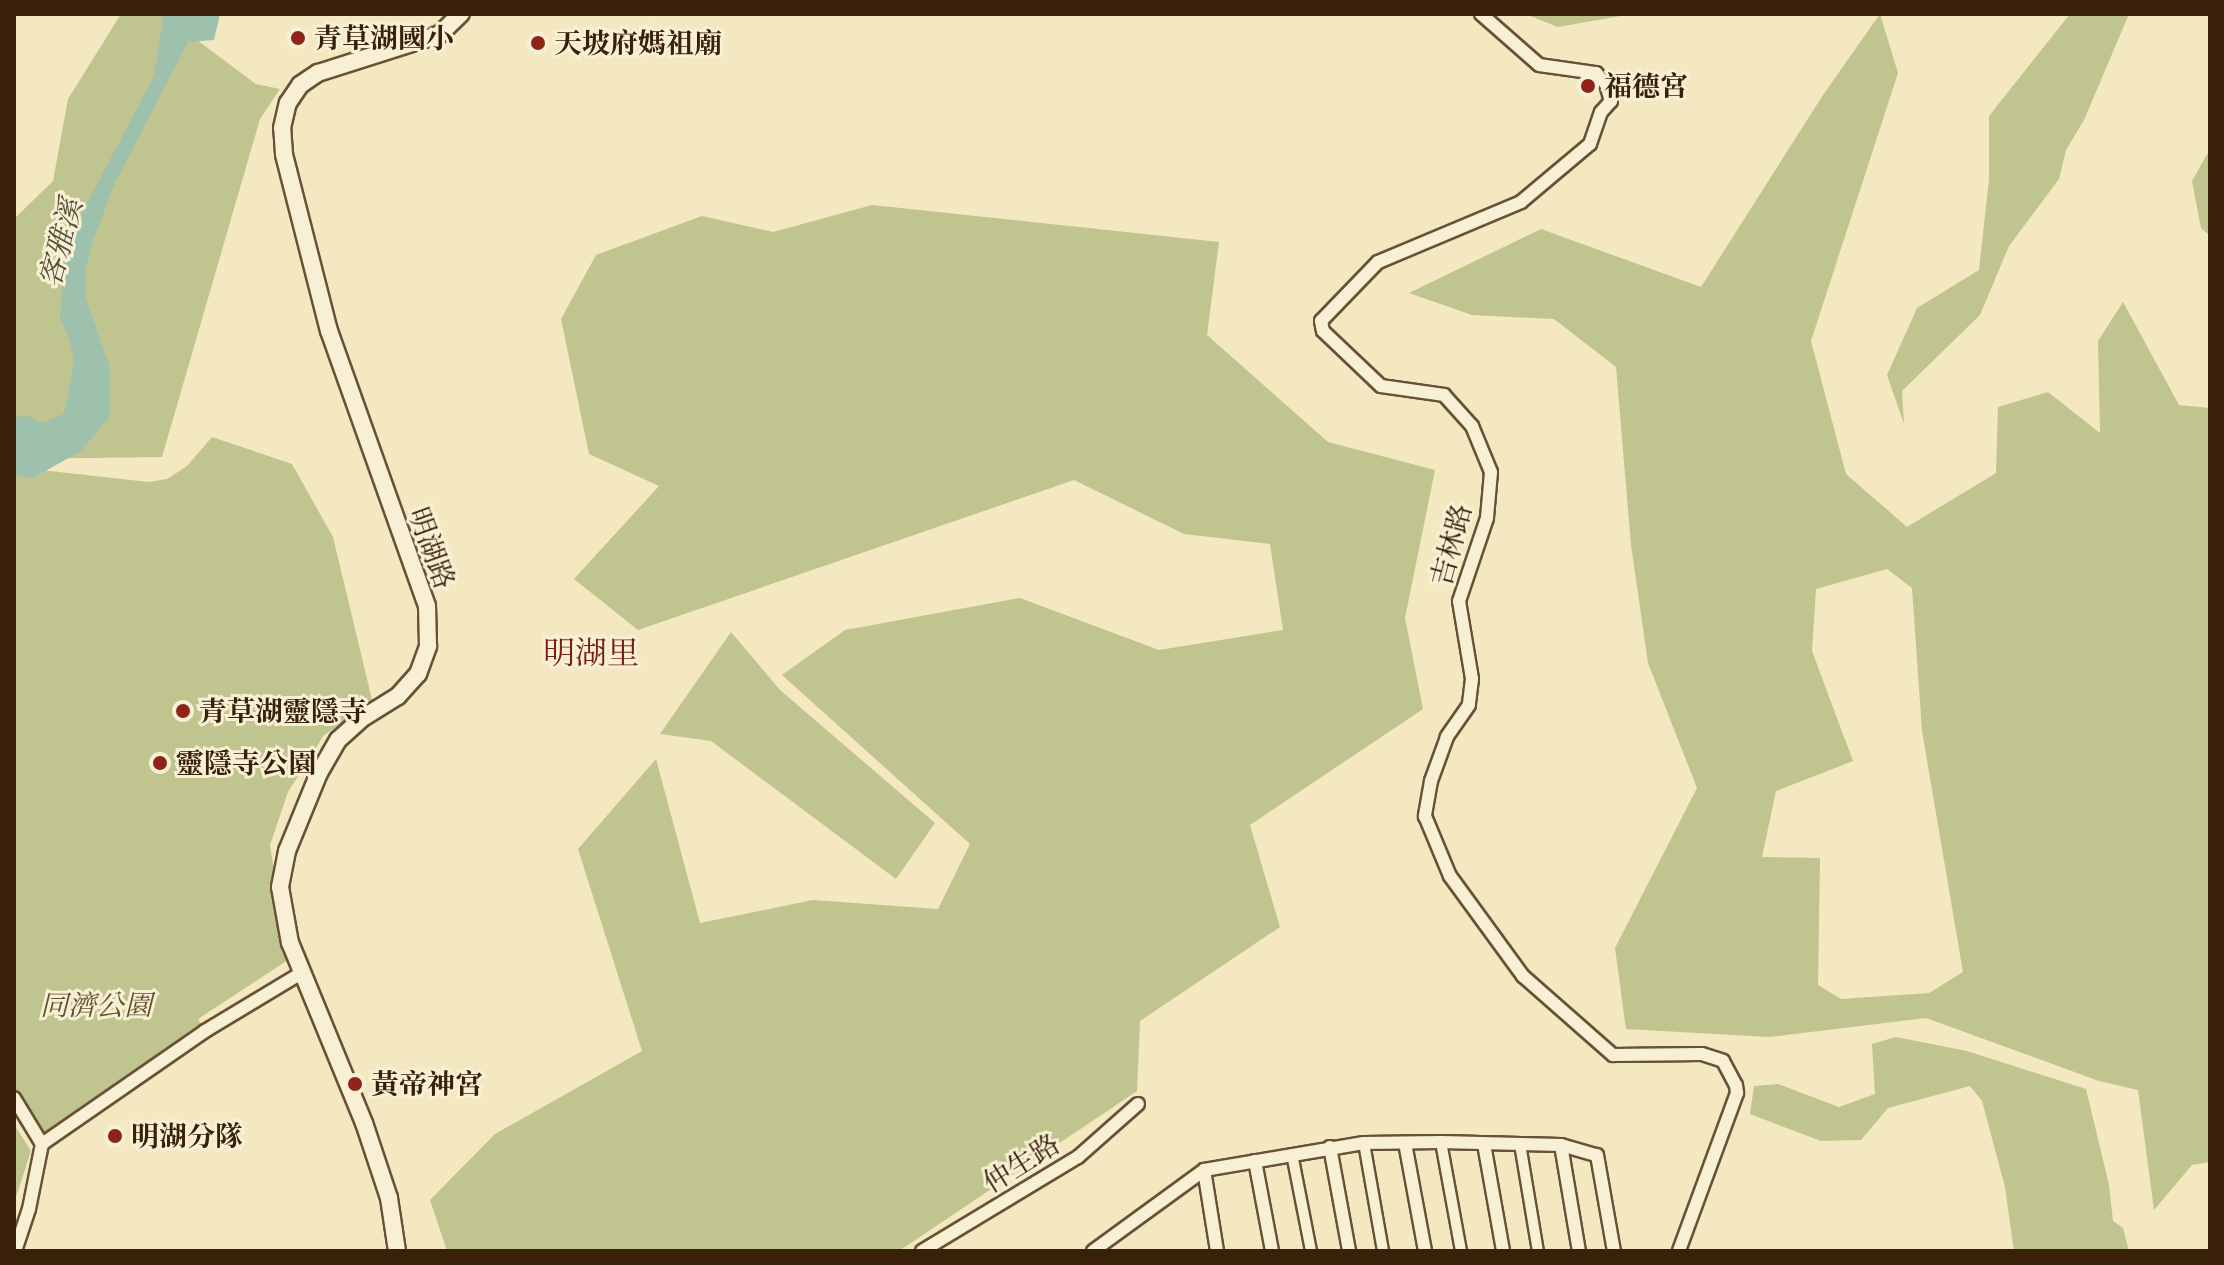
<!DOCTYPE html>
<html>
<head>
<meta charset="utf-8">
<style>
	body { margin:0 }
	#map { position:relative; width:2224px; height:1265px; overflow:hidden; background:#f3e8bf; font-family:"EB Garamond","Noto Serif TC",serif }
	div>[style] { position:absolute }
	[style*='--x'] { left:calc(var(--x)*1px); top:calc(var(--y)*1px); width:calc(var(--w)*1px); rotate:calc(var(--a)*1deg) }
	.green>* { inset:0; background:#c0c48f }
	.water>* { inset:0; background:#9dc1ac }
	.roads { filter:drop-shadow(2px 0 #685236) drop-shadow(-2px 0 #685236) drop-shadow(0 2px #685236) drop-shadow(0 -2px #685236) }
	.pedestrian>* { height:10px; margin:-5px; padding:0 5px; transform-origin:5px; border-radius:5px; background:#f7f0d5 }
	.minor>* { height:12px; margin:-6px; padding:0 6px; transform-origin:6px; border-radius:6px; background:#f7f0d5 }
	.tertiary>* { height:16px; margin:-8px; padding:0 8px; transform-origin:8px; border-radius:8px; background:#f7f0d5 }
	.dots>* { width:22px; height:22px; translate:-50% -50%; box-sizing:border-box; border:4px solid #f7f0d5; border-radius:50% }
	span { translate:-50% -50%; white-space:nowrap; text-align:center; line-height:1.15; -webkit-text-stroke:6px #f7f0d5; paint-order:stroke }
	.poi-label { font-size:28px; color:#392009; font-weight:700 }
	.left { translate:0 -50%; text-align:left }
	.street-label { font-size:28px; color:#392009 }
	.park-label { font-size:28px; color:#625131; font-style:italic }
	.water-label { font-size:30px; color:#57503a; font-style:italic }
	.quarter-label { font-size:32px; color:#7a1f14 }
	.frame { position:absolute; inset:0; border:16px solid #392009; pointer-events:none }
</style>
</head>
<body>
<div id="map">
	<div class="green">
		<div style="clip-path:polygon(121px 14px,162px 14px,256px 84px,280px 89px,260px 119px,162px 457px,14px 459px,14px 219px,53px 181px,68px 99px)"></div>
		<div style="clip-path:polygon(1525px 14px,1632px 14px,1558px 27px)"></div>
		<div style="clip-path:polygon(evenodd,1880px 14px,1898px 73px,1811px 341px,1846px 474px,1907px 527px,1996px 473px,1998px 407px,2048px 392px,2100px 433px,2098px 341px,2123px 302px,2179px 405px,2210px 408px,2210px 1162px,2192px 1165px,2154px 1210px,2138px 1090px,2099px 1081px,1926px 1018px,1769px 1037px,1626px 1029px,1615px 948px,1697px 788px,1648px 663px,1631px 545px,1616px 367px,1554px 319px,1472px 315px,1409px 293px,1541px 229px,1701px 287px,1823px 95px,1880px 14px,1887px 569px,1912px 588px,1922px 731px,1963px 972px,1929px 993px,1841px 999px,1818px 985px,1820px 858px,1762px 857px,1776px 791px,1853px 761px,1812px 651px,1816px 589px,1887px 569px)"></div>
		<div style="clip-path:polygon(2070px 14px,2129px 14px,2084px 120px,2066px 150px,2059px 179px,2009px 246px,1980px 315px,1902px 391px,1904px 424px,1887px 375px,1917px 308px,1979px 270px,1989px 180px,1989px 116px)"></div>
		<div style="clip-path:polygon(2210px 149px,2210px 236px,2201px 228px,2192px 181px)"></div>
		<div style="clip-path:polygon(872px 205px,1219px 242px,1207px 335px,1328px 442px,1435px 470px,1405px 618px,1423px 709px,1250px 825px,1280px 927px,1140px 1021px,1137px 1091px,899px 1251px,447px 1251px,430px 1200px,495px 1134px,642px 1051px,578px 849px,656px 759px,700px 923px,813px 900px,938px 909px,970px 844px,782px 675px,845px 630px,1020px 598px,1159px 650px,1283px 630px,1270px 544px,1184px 534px,1074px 480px,638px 630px,574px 579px,659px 486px,589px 454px,561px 319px,596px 255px,702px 216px,773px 232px)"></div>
		<div style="clip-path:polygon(212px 437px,292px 464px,333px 537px,373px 704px,324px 735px,288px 792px,270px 845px,288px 960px,198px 1019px,205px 1031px,42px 1144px,14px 1098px,14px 467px,149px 482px,167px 479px,187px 466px)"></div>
		<div style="clip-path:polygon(731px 632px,780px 690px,935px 823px,896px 879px,711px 741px,660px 734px)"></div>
		<div style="clip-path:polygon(1896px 1037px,1967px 1051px,2086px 1089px,2109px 1185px,2113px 1221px,2123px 1228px,2129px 1251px,2014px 1251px,2005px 1187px,1982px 1101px,1970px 1086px,1888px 1108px,1861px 1140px,1821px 1141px,1750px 1114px,1754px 1086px,1778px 1084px,1839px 1107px,1875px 1094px,1872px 1044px)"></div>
		<div style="clip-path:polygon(14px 1124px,31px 1151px,14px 1203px)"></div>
	</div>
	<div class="water">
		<div style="clip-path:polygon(164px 14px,220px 14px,214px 40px,188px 42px,113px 187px,94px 238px,86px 268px,86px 298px,109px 365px,110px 416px,81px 451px,33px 478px,14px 474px,14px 417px,28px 416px,42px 423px,64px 414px,74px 364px,70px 341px,60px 319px,64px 261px,72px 232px,154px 76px)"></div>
	</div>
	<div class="roads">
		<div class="pedestrian">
			<div style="--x:1441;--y:1142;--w:111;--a:79.6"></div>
			<div style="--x:1364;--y:1143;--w:110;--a:80"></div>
			<div style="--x:1520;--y:1144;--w:109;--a:80.5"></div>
			<div style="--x:1292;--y:1154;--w:99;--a:78.9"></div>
		</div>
		<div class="minor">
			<div style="--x:1481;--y:14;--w:77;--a:41.3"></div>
			<div style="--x:1539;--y:65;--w:58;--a:8"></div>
			<div style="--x:1596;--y:73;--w:15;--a:48"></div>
			<div style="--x:1606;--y:84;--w:18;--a:74"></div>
			<div style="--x:1611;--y:101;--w:15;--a:132"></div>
			<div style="--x:1601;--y:112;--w:34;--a:109"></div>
			<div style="--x:1590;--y:144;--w:90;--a:140"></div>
			<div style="--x:1521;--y:202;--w:155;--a:157.2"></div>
			<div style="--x:1378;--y:262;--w:82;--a:134"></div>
			<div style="--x:1321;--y:321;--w:10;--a:79"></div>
			<div style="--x:1323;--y:331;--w:80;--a:43.5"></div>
			<div style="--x:1381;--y:386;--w:64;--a:8.1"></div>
			<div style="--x:1444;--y:395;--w:42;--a:47.9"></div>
			<div style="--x:1472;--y:426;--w:50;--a:67.6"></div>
			<div style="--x:1491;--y:472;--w:46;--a:95"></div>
			<div style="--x:1487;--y:518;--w:88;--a:108.6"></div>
			<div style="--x:1459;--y:601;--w:79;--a:80.5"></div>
			<div style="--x:1472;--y:679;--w:26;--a:97"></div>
			<div style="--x:1469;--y:705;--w:39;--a:125"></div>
			<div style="--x:1447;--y:737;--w:47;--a:110"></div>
			<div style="--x:1431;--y:781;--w:36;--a:100"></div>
			<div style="--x:1425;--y:816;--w:65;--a:67.4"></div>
			<div style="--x:1450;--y:876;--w:124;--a:53.9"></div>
			<div style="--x:1523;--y:976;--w:120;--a:41.3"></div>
			<div style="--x:1613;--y:1055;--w:89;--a:-0.6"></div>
			<div style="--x:1702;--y:1054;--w:22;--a:18"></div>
			<div style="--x:1723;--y:1061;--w:27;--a:62"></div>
			<div style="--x:1736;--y:1085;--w:8;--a:83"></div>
			<div style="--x:1737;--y:1093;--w:168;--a:110.2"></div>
			<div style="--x:14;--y:1098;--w:54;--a:58.7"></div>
			<div style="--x:1405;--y:1143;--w:110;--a:79.5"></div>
			<div style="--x:1484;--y:1144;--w:109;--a:79.9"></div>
			<div style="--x:1561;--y:1145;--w:108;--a:80.4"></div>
			<div style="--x:1330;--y:1147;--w:106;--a:79.6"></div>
			<div style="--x:1255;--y:1161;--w:92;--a:79.3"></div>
			<div style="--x:15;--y:1251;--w:44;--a:-71.6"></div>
			<div style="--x:29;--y:1209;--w:66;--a:-78.7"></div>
			<div style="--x:42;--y:1144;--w:198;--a:-34.7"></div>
			<div style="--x:205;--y:1031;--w:114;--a:-31"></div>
			<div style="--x:922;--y:1251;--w:182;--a:-31.1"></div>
			<div style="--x:1078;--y:1157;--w:80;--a:-41.5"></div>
			<div style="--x:1093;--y:1251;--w:137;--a:-36.1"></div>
			<div style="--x:1217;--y:1251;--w:82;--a:-99.1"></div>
			<div style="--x:1204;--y:1170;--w:162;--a:-9.6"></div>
			<div style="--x:1364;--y:1143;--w:77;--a:-0.7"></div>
			<div style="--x:1441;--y:1142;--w:120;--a:1.4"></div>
			<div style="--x:1561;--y:1145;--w:37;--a:16"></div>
			<div style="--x:1597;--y:1155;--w:97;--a:80"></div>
		</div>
		<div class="tertiary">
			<div style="--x:397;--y:1251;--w:54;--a:-98.6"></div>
			<div style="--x:389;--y:1198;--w:79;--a:-108.4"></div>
			<div style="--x:364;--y:1123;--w:195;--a:-112.3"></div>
			<div style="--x:290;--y:943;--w:57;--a:-100.1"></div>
			<div style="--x:280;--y:887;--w:37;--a:-79"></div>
			<div style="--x:287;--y:851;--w:84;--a:-67.7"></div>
			<div style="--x:319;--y:773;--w:38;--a:-60"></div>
			<div style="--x:338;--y:740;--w:31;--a:-42"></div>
			<div style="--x:361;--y:719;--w:44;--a:-31.9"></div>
			<div style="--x:398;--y:696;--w:30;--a:-48"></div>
			<div style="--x:418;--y:674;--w:30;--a:-70"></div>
			<div style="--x:428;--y:646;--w:40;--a:-91.4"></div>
			<div style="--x:427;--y:606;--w:292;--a:-109.6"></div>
			<div style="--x:329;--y:331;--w:183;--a:-104.3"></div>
			<div style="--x:284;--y:154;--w:26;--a:-94"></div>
			<div style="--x:282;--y:128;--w:26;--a:-77"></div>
			<div style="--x:288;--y:103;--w:22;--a:-56"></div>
			<div style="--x:300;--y:85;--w:22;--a:-34"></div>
			<div style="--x:318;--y:73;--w:128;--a:-17.7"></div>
			<div style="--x:440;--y:34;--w:29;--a:-44"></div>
		</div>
	</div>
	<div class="dots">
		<div style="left:298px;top:38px;background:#8f2418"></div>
		<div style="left:538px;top:43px;background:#8f2418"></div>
		<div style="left:1588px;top:86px;background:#8f2418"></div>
		<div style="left:183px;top:711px;background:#8f2418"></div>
		<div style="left:160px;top:763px;background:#8f2418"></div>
		<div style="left:355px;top:1084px;background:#8f2418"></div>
		<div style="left:115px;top:1136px;background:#8f2418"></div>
	</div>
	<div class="poi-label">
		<span class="left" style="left:314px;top:38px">青草湖國小</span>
		<span class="left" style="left:554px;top:43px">天坡府媽祖廟</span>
		<span class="left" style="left:1604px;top:86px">福德宮</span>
		<span class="left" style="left:199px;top:711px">青草湖靈隱寺</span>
		<span class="left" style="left:176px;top:763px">靈隱寺公園</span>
		<span class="left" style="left:371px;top:1084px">黃帝神宮</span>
		<span class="left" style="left:131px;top:1136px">明湖分隊</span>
	</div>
	<div class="street-label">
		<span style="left:1451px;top:545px;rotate:-75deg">吉林路</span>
		<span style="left:432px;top:548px;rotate:70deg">明湖路</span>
		<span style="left:1021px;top:1163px;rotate:-32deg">仲生路</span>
	</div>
	<div class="park-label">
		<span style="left:96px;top:1005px">同濟公園</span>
	</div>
	<div class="water-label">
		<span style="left:61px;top:243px;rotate:-75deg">客雅溪</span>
	</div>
	<div class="quarter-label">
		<span style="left:591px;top:653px">明湖里</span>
	</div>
	<div class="frame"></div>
</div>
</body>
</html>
